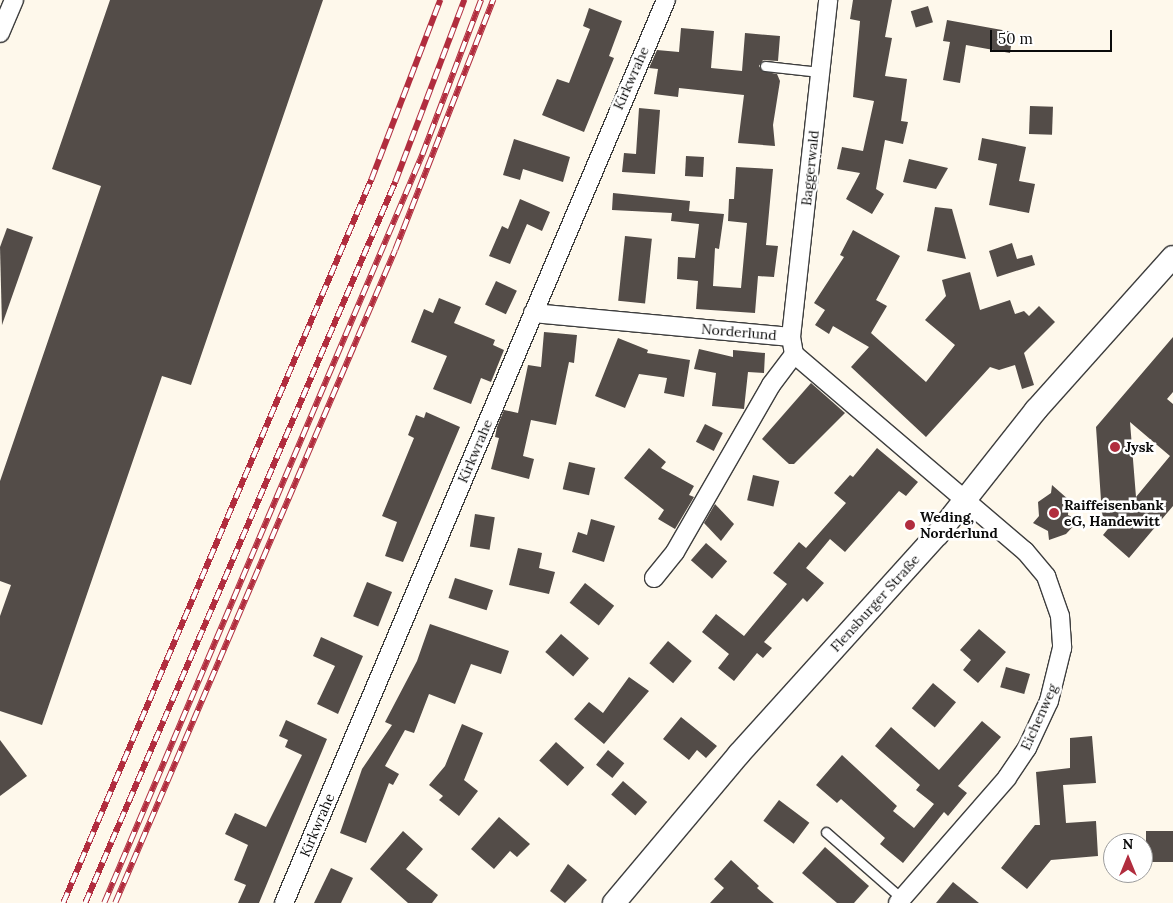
<!DOCTYPE html>
<html>
<head>
<meta charset="utf-8">
<style>
	body { margin:0 }
	#map { position:relative; width:1173px; height:903px; overflow:hidden; background:#fef8eb; font-family:Lora,serif }
	div>[style] { position:absolute }
	[style*='--x'] { left:calc(var(--x)*1px); top:calc(var(--y)*1px); width:calc(var(--w)*1px); rotate:calc(var(--a)*1deg) }
	.building>* { inset:0; background:#534c48; transform-origin:0 0 }
	.roads { filter:drop-shadow(1px 0 #3e3e3e) drop-shadow(-1px 0 #3e3e3e) drop-shadow(0 1px #3e3e3e) drop-shadow(0 -1px #3e3e3e) }
	.service>* { height:9px; margin:-4.5px; padding:0 4.5px; transform-origin:4.5px; border-radius:4.5px; background:#fff }
	.minor>* { height:18px; margin:-9px; padding:0 9px; transform-origin:9px; border-radius:9px; background:#fff }
	.tertiary>* { height:22px; margin:-11px; padding:0 11px; transform-origin:11px; border-radius:11px; background:#fff }
	.rail>* { height:5.5px; margin-top:-2.75px; transform-origin:0; background:repeating-linear-gradient(90deg,#fff 0 11px,#b12d3e 0 22px); box-sizing:border-box; border-block:1px solid #b12d3e }
	.dots>* { width:14px; height:14px; translate:-50% -50%; box-sizing:border-box; border:2px solid #fff; border-radius:50% }
	span { translate:-50% -50%; white-space:nowrap; text-align:center; line-height:1.15; -webkit-text-stroke:5px #fff; paint-order:stroke }
	.street-label { font-size:14px; color:#0b0b0b }
	.poi-label { font-size:14px; color:#0b0b0b; font-weight:700 }
	.left { translate:0 -50%; text-align:left }
	.north { position:absolute; left:1103px; top:833px; width:50px; height:50px; box-sizing:border-box; background:#fff; border:1px solid #9d9d9d; border-radius:50%; rotate:0deg; font-size:14px; font-weight:700; line-height:20px; text-align:center; color:#0b0b0b }
	.north::after { content:''; display:block; margin:auto; width:18px; height:22px; background:#b12d3e; clip-path:polygon(50% 0,100% 100%,50% 72%,0 100%) }
	.scale { position:absolute; left:990px; top:30px; width:122px; height:22px; box-sizing:border-box; border:2px solid #0b0b0b; border-top:0; padding-left:6px; font-size:15px; line-height:18px; white-space:nowrap; color:#0b0b0b; -webkit-text-stroke:4px #fff; paint-order:stroke }
</style>
</head>
<body>
<div id="map">
	<div class="building">
		<div style="clip-path:polygon(110px 0,323px 0,191px 385px,162px 376px,42px 725px,0 711px,0 616px,11px 585px,0 581px,0 481px,101px 186px,52px 169px)"></div>
		<div style="clip-path:polygon(853px 0,892px 0,885px 37px,892px 38px,885px 76px,907px 79px,901px 121px,908px 122px,903px 144px,885px 140px,876px 189px,884px 194px,872px 214px,846px 199px,860px 173px,837px 169px,842px 147px,863px 151px,874px 101px,853px 97px,860px 21px,850px 19px)"></div>
		<div style="left:928px;top:6px;width:17px;height:18px;rotate:73deg"></div>
		<div style="clip-path:polygon(589px 8px,622px 21px,609px 56px,614px 58px,584px 132px,542px 115px,557px 79px,569px 83px,590px 29px,583px 26px)"></div>
		<div style="clip-path:polygon(947px 20px,1013px 32px,1010px 53px,966px 45px,960px 83px,943px 80px,950px 42px,943px 41px)"></div>
		<div style="clip-path:polygon(681px 28px,714px 31px,711px 68px,742px 71px,745px 33px,780px 36px,778px 61px,763px 60px,759px 66px,762px 71px,777px 74px,780px 81px,773px 125px,775px 146px,738px 143px,744px 95px,679px 88px,678px 97px,654px 94px,658px 69px,649px 68px,657px 50px,679px 52px)"></div>
		<div style="left:1030px;top:106px;width:23px;height:28px;rotate:2deg"></div>
		<div style="clip-path:polygon(639px 108px,660px 110px,655px 174px,622px 172px,624px 153px,636px 154px)"></div>
		<div style="clip-path:polygon(982px 138px,1026px 147px,1019px 181px,1035px 184px,1029px 213px,989px 205px,997px 164px,978px 160px)"></div>
		<div style="clip-path:polygon(514px 139px,570px 157px,563px 182px,523px 169px,520px 180px,503px 175px)"></div>
		<div style="left:686px;top:156px;width:18px;height:20px;rotate:3deg"></div>
		<div style="clip-path:polygon(909px 159px,948px 168px,936px 189px,903px 182px)"></div>
		<div style="clip-path:polygon(736px 167px,773px 169px,766px 245px,778px 246px,774px 277px,758px 276px,755px 313px,696px 309px,698px 281px,677px 279px,678px 257px,695px 258px,699px 224px,671px 221px,672px 213px,612px 210px,613px 193px,690px 201px,689px 211px,724px 214px,719px 249px,715px 248px,713px 286px,741px 288px,747px 223px,728px 221px,729px 199px,734px 199px)"></div>
		<div style="clip-path:polygon(520px 199px,550px 212px,542px 231px,527px 224px,510px 264px,489px 256px,502px 226px,508px 229px)"></div>
		<div style="clip-path:polygon(935px 207px,952px 209px,966px 259px,927px 251px)"></div>
		<div style="clip-path:polygon(7px 228px,33px 237px,2px 325px,0 247px)"></div>
		<div style="clip-path:polygon(853px 230px,900px 256px,876px 300px,887px 306px,871px 333px,926px 382px,955px 345px,925px 320px,946px 296px,942px 280px,970px 272px,980px 310px,1010px 300px,1015px 314px,1024px 311px,1029px 316px,1039px 306px,1055px 322px,1024px 353px,1034px 385px,1022px 389px,1015px 365px,999px 370px,990px 367px,926px 437px,851px 367px,869px 347px,833px 326px,829px 334px,815px 325px,825px 310px,814px 303px,844px 257px,840px 255px)"></div>
		<div style="left:625px;top:236px;width:27px;height:65px;rotate:6deg"></div>
		<div style="clip-path:polygon(1012px 243px,1017px 259px,1032px 255px,1035px 265px,997px 277px,989px 251px)"></div>
		<div style="left:496px;top:281px;width:23px;height:26px;rotate:25deg"></div>
		<div style="clip-path:polygon(439px 298px,461px 307px,454px 323px,495px 340px,493px 345px,504px 350px,491px 382px,481px 378px,471px 404px,433px 389px,447px 356px,411px 342px,424px 309px,433px 313px)"></div>
		<div style="clip-path:polygon(544px 332px,577px 335px,574px 363px,569px 362px,556px 425px,531px 420px,523px 456px,534px 459px,529px 479px,491px 469px,499px 438px,495px 437px,497px 427px,504px 410px,518px 413px,528px 365px,541px 367px)"></div>
		<div style="clip-path:polygon(evenodd,1173px 337px,1173px 392px,1167px 399px,1173px 404px,1173px 506px,1129px 558px,1103px 535px,1112px 524px,1102px 515px,1096px 427px,1173px 337px,1130px 422px,1170px 456px,1136px 497px,1130px 422px)"></div>
		<div style="clip-path:polygon(618px 338px,648px 350px,647px 353px,690px 360px,684px 397px,664px 393px,667px 378px,639px 374px,625px 408px,595px 396px)"></div>
		<div style="clip-path:polygon(699px 349px,733px 357px,733px 350px,765px 353px,764px 373px,748px 372px,744px 409px,712px 406px,716px 373px,694px 369px)"></div>
		<div style="clip-path:polygon(811px 383px,845px 413px,794px 464px,789px 464px,762px 439px)"></div>
		<div style="clip-path:polygon(426px 412px,460px 427px,403px 562px,385px 556px,397px 522px,382px 516px,414px 438px,408px 435px,416px 415px,424px 418px)"></div>
		<div style="left:705px;top:424px;width:20px;height:20px;rotate:27deg"></div>
		<div style="clip-path:polygon(649px 448px,666px 462px,661px 468px,694px 486px,689px 495px,694px 497px,675px 529px,658px 519px,664px 510px,624px 478px)"></div>
		<div style="clip-path:polygon(877px 448px,918px 482px,906px 496px,899px 491px,845px 552px,830px 539px,806px 568px,824px 583px,807px 602px,803px 598px,764px 642px,772px 648px,763px 658px,757px 653px,734px 681px,718px 668px,729px 654px,702px 632px,716px 614px,744px 636px,787px 584px,773px 573px,799px 542px,806px 548px,846px 503px,834px 493px,850px 475px,853px 477px)"></div>
		<div style="left:569px;top:462px;width:27px;height:28px;rotate:13deg"></div>
		<div style="left:753px;top:475px;width:27px;height:26px;rotate:13deg"></div>
		<div style="clip-path:polygon(1052px 485px,1069px 500px,1068px 515px,1079px 520px,1066px 534px,1049px 540px,1048px 531px,1033px 523px,1039px 516px,1038px 502px,1051px 493px)"></div>
		<div style="clip-path:polygon(715px 504px,734px 524px,721px 541px,704px 523px)"></div>
		<div style="left:475px;top:514px;width:20px;height:33px;rotate:9deg"></div>
		<div style="clip-path:polygon(591px 519px,615px 526px,604px 562px,572px 552px,578px 532px,587px 535px)"></div>
		<div style="left:706px;top:543px;width:28px;height:23px;rotate:41deg"></div>
		<div style="clip-path:polygon(518px 548px,542px 553px,539px 568px,555px 572px,549px 594px,509px 585px)"></div>
		<div style="left:455px;top:578px;width:40px;height:21px;rotate:18deg"></div>
		<div style="left:367px;top:582px;width:27px;height:37px;rotate:22deg"></div>
		<div style="left:585px;top:583px;width:37px;height:25px;rotate:38deg"></div>
		<div style="clip-path:polygon(430px 624px,509px 651px,501px 674px,471px 664px,455px 704px,429px 694px,414px 733px,405px 730px,385px 766px,399px 774px,393px 785px,389px 783px,366px 843px,340px 833px,362px 769px,392px 725px,385px 722px,417px 661px)"></div>
		<div style="clip-path:polygon(979px 629px,1006px 652px,978px 683px,963px 670px,971px 660px,960px 650px)"></div>
		<div style="left:561px;top:634px;width:37px;height:24px;rotate:41deg"></div>
		<div style="clip-path:polygon(321px 637px,363px 656px,338px 714px,317px 704px,335px 666px,313px 656px)"></div>
		<div style="left:668px;top:641px;width:31px;height:29px;rotate:40deg"></div>
		<div style="left:1006px;top:667px;width:25px;height:21px;rotate:16deg"></div>
		<div style="clip-path:polygon(629px 677px,649px 691px,604px 744px,574px 719px,589px 702px,603px 713px)"></div>
		<div style="left:933px;top:683px;width:30px;height:33px;rotate:40deg"></div>
		<div style="clip-path:polygon(681px 717px,717px 746px,706px 758px,697px 750px,689px 760px,663px 739px)"></div>
		<div style="clip-path:polygon(286px 720px,327px 739px,259px 903px,238px 903px,246px 885px,234px 880px,248px 845px,225px 834px,235px 813px,266px 827px,302px 755px,285px 747px,288px 740px,279px 736px)"></div>
		<div style="clip-path:polygon(982px 721px,1001px 737px,958px 786px,967px 793px,948px 816px,944px 812px,903px 863px,880px 844px,885px 838px,841px 799px,837px 803px,816px 785px,842px 755px,897px 806px,893px 811px,914px 828px,934px 804px,916px 790px,920px 785px,875px 746px,891px 727px,939px 770px)"></div>
		<div style="clip-path:polygon(462px 724px,483px 733px,464px 780px,478px 791px,459px 816px,439px 800px,443px 796px,429px 785px,445px 766px)"></div>
		<div style="clip-path:polygon(1092px 736px,1096px 783px,1063px 785px,1066px 823px,1096px 821px,1098px 856px,1051px 860px,1027px 889px,1001px 868px,1035px 825px,1040px 825px,1036px 772px,1070px 768px,1070px 738px)"></div>
		<div style="clip-path:polygon(0 740px,27px 776px,0 796px)"></div>
		<div style="left:556px;top:742px;width:38px;height:25px;rotate:42deg"></div>
		<div style="left:608px;top:750px;width:21px;height:19px;rotate:39deg"></div>
		<div style="left:623px;top:781px;width:32px;height:18px;rotate:41deg"></div>
		<div style="left:779px;top:800px;width:38px;height:26px;rotate:37deg"></div>
		<div style="clip-path:polygon(499px 817px,530px 844px,517px 857px,510px 851px,494px 869px,471px 849px)"></div>
		<div style="clip-path:polygon(403px 831px,423px 849px,406px 869px,438px 895px,432px 903px,408px 903px,370px 869px)"></div>
		<div style="left:1146px;top:831px;width:27px;height:31px"></div>
		<div style="clip-path:polygon(825px 847px,869px 886px,854px 903px,837px 903px,802px 873px)"></div>
		<div style="clip-path:polygon(731px 860px,759px 886px,757px 888px,774px 903px,710px 903px,724px 888px,714px 879px)"></div>
		<div style="clip-path:polygon(568px 864px,587px 880px,565px 903px,550px 891px)"></div>
		<div style="clip-path:polygon(331px 868px,353px 878px,341px 903px,314px 903px)"></div>
		<div style="clip-path:polygon(953px 882px,979px 903px,936px 903px)"></div>
	</div>
	<div class="roads">
		<div class="service">
			<div style="--x:765;--y:66;--w:55;--a:6.2"></div>
			<div style="--x:826;--y:832;--w:100;--a:41.3"></div>
		</div>
		<div class="minor">
			<div style="--x:0;--y:33;--w:36;--a:-67"></div>
			<div style="--x:533;--y:313;--w:259;--a:5.3"></div>
			<div style="--x:791;--y:337;--w:17;--a:80"></div>
			<div style="--x:794;--y:354;--w:304;--a:40.5"></div>
			<div style="--x:1025;--y:551;--w:33;--a:50"></div>
			<div style="--x:1046;--y:576;--w:42;--a:70.7"></div>
			<div style="--x:1060;--y:616;--w:32;--a:86"></div>
			<div style="--x:1062;--y:648;--w:55;--a:103.8"></div>
			<div style="--x:1049;--y:701;--w:52;--a:115.1"></div>
			<div style="--x:1027;--y:748;--w:36;--a:124"></div>
			<div style="--x:1007;--y:778;--w:166;--a:131.1"></div>
			<div style="--x:791;--y:337;--w:339;--a:-83.7"></div>
			<div style="--x:654;--y:578;--w:33;--a:-51"></div>
			<div style="--x:675;--y:552;--w:193;--a:-60.1"></div>
			<div style="--x:771;--y:385;--w:39;--a:-53"></div>
			<div style="--x:284;--y:903;--w:980;--a:-67.07"></div>
		</div>
		<div class="tertiary">
			<div style="--x:614;--y:903;--w:194;--a:-50"></div>
			<div style="--x:739;--y:754;--w:297;--a:-47.9"></div>
			<div style="--x:938;--y:534;--w:158;--a:-51.7"></div>
			<div style="--x:1036;--y:410;--w:205;--a:-48.2"></div>
		</div>
	</div>
	<div class="rail">
		<div style="--x:63;--y:903;--w:786;--a:-66.93"></div>
		<div style="--x:371;--y:180;--w:193;--a:-69"></div>
		<div style="--x:85;--y:903;--w:785;--a:-66.73"></div>
		<div style="--x:395;--y:182;--w:195;--a:-69.2"></div>
		<div style="--x:104;--y:903;--w:813;--a:-66.97"></div>
		<div style="--x:422;--y:155;--w:166;--a:-69.2"></div>
		<div style="--x:115;--y:903;--w:710;--a:-66.79"></div>
		<div style="--x:395;--y:250;--w:269;--a:-68.6"></div>
	</div>
	<div class="dots">
		<div style="left:1115px;top:447px;background:#b12d3e"></div>
		<div style="left:1054px;top:513px;background:#b12d3e"></div>
		<div style="left:910px;top:525px;background:#b12d3e"></div>
	</div>
	<div class="street-label">
		<span style="left:631px;top:78px;rotate:-66deg">Kirkwrahe</span>
		<span style="left:810px;top:168px;rotate:-84deg">Baggerwald</span>
		<span style="left:739px;top:332px;rotate:5deg">Norderlund</span>
		<span style="left:475px;top:451px;rotate:-67deg">Kirkwrahe</span>
		<span style="left:875px;top:603px;rotate:-48deg">Flensburger Straße</span>
		<span style="left:1039px;top:717px;rotate:-66deg">Eichenweg</span>
		<span style="left:317px;top:825px;rotate:-67deg">Kirkwrahe</span>
	</div>
	<div class="poi-label">
		<span class="left" style="left:1125px;top:447px">Jysk</span>
		<span class="left" style="left:1064px;top:513px">Raiffeisenbank<br>eG, Handewitt</span>
		<span class="left" style="left:920px;top:525px">Weding,<br>Norderlund</span>
	</div>
	<div class="north">N</div>
	<div class="scale">50 m</div>
</div>
</body>
</html>
